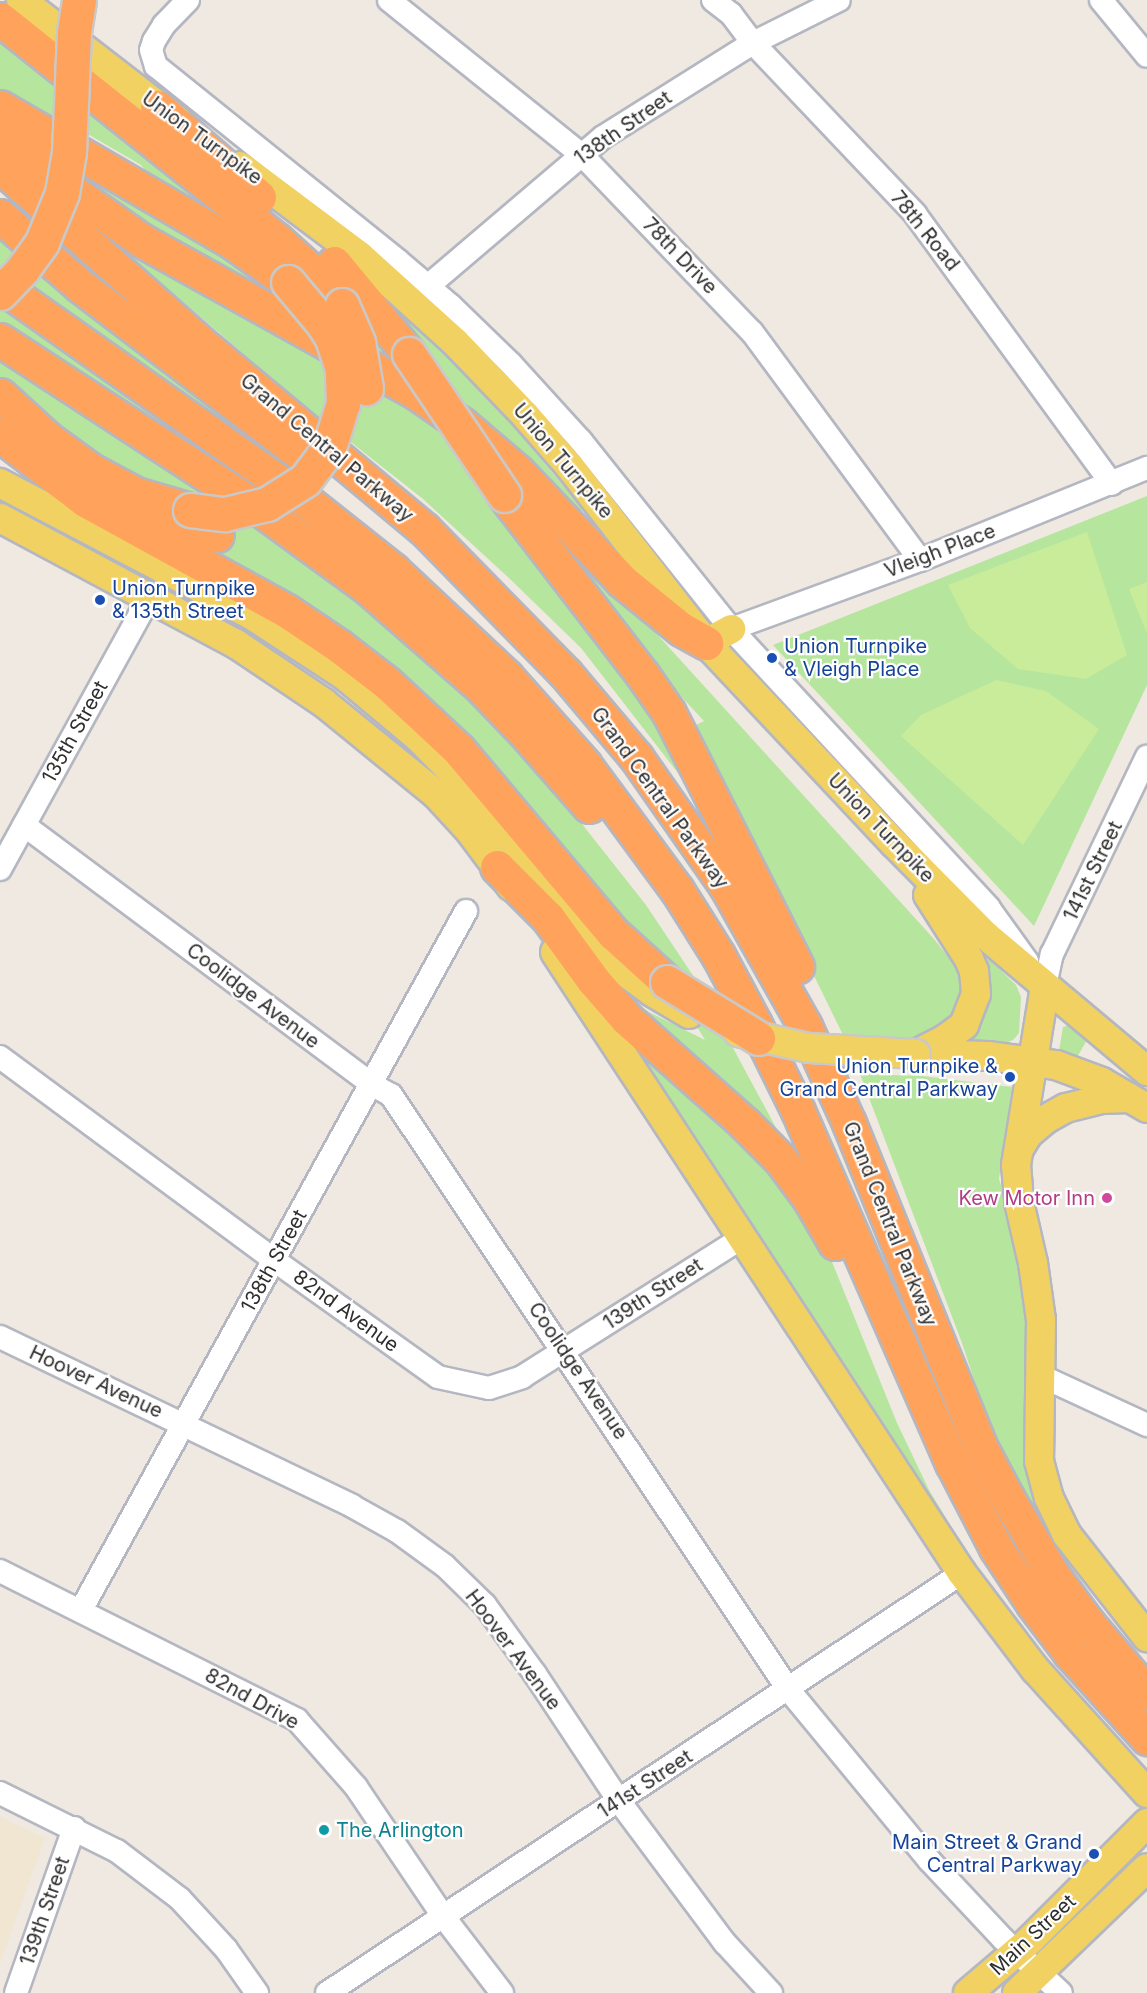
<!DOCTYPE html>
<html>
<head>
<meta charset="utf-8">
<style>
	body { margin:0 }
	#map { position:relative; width:1147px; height:1993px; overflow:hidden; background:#efe9e1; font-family:Inter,sans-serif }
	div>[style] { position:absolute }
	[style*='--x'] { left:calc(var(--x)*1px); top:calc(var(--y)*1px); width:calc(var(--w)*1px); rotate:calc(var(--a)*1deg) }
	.education>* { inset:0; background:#f0e6d1 }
	.green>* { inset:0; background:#b6e59e }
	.pitch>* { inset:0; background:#c9ec9a }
	.roads { filter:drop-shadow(2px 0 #b4b7c1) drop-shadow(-2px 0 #b4b7c1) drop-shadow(0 2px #b4b7c1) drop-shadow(0 -2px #b4b7c1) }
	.minor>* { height:22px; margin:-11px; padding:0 11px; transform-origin:11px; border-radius:11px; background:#fff }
	.major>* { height:28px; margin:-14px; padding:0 14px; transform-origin:14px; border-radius:14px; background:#f2d163 }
	.highway>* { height:33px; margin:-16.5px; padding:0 16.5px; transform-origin:16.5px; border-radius:16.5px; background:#ffa35c }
	.bridges { filter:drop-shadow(2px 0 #c9c9c9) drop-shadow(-2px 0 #c9c9c9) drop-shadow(0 2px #c9c9c9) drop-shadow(0 -2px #c9c9c9) }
	.major-bridge>* { height:28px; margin:-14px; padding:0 14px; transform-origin:14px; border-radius:14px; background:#f2d163 }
	.highway-bridge>* { height:33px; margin:-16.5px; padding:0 16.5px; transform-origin:16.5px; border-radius:16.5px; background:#ffa35c }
	.dots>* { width:16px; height:16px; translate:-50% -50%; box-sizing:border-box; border:3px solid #fff; border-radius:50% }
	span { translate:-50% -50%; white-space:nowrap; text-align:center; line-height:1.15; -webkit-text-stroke:4.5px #fff; paint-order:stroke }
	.street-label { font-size:20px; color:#2e2e2e }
	.transit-label { font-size:20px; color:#164399 }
	.left { translate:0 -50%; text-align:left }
	.right { translate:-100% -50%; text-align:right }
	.hotel-label { font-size:20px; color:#b23c85 }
	.culture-label { font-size:20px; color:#0d838f }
</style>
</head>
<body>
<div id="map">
	<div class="education">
		<div style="clip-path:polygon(0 1817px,45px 1838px,0 1964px)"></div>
	</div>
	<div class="green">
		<div style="clip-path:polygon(0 32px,273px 252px,160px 187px,141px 165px,79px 129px,41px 111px,17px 105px,0 93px)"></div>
		<div style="clip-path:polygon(47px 158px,390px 308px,398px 303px,468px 373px,583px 509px,574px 517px,154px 237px)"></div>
		<div style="clip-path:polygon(68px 203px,415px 402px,615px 588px,934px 939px,962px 974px,957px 1008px,939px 1031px,913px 1038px,845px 1039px,692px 727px,704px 721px,648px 661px,632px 672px,692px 791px,581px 648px,510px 579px,423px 499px,295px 398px)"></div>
		<div style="clip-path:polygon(0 234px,286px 457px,280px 464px,0 267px)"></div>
		<div style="clip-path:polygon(0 307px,228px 468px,223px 475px,0 325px)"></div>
		<div style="clip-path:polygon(0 356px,306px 554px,473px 702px,563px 800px,646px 905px,698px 983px,781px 1137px,623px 994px,649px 1012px,705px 1040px,664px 971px,207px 551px,224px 549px,92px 460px,0 380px)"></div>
		<div style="clip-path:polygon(1147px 496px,1147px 685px,1034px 926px,773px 645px)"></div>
		<div style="clip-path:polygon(989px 959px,1016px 985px,1021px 997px,1019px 1033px,1013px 1040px,1006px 1043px,975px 1040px,971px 1035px,984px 963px)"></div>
		<div style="clip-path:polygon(1069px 1025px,1087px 1040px,1076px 1059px,1060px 1054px,1059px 1051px,1063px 1027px)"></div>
		<div style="clip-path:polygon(623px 1032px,765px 1157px,824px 1242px,897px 1423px,929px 1490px,970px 1558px,1015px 1622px,968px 1565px)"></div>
		<div style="clip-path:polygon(860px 1074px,922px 1076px,1012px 1087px,999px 1179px,1016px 1234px,1029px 1322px,1028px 1465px,1050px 1536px,1019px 1487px,983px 1407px,962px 1343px)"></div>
	</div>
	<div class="pitch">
		<div style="clip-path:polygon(1087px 532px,1127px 655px,1086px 679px,1018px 669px,970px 628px,948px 585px)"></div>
		<div style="clip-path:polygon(1147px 582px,1147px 631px,1146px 631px,1129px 589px)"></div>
		<div style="clip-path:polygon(996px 680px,1046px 691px,1099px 729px,1023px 845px,901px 736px,921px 715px)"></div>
	</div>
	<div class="roads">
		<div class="minor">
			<div style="--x:188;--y:0;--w:35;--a:134"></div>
			<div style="--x:164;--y:25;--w:19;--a:122"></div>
			<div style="--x:154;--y:41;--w:9;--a:108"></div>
			<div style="--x:151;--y:50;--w:17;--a:73"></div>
			<div style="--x:156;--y:66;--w:309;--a:38.8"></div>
			<div style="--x:397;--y:260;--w:70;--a:40.3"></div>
			<div style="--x:450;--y:305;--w:85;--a:44"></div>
			<div style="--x:511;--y:364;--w:104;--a:47.7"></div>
			<div style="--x:581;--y:441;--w:241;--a:51.4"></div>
			<div style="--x:731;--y:629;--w:379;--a:47.2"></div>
			<div style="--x:988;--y:907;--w:67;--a:54.2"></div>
			<div style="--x:389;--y:0;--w:248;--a:38.8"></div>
			<div style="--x:582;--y:155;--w:245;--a:46.2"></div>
			<div style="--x:752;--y:332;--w:283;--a:53.6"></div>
			<div style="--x:713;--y:0;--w:23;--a:38"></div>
			<div style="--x:731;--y:14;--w:36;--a:53"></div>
			<div style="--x:753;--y:43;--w:236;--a:46.5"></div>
			<div style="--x:915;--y:214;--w:334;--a:53.9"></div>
			<div style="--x:1101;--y:0;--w:72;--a:50.6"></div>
			<div style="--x:428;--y:286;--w:230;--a:-40.4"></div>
			<div style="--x:603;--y:137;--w:177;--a:-32.1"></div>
			<div style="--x:753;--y:43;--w:96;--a:-26.6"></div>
			<div style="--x:731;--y:629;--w:201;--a:-20.1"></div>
			<div style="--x:920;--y:560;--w:245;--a:-22.1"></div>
			<div style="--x:24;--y:825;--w:433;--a:36.7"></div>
			<div style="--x:371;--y:1084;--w:23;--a:29"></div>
			<div style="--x:391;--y:1095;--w:714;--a:56.24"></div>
			<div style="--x:788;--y:1689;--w:222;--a:50.5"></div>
			<div style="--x:929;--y:1860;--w:108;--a:46.9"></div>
			<div style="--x:1003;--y:1939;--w:79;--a:43"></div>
			<div style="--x:0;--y:869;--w:311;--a:-61.2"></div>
			<div style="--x:1045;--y:986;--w:33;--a:-78"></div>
			<div style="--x:1052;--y:954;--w:219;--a:-64.3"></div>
			<div style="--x:0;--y:1057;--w:341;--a:36.5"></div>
			<div style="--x:274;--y:1260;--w:201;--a:35.5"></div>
			<div style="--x:438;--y:1377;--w:52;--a:12.2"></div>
			<div style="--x:489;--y:1388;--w:35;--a:-18"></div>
			<div style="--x:522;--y:1377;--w:260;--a:-32.3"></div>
			<div style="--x:0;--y:1337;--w:390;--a:25.6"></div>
			<div style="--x:352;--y:1506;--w:51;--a:29.1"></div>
			<div style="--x:397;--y:1531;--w:59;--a:36.1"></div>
			<div style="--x:445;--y:1566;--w:56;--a:44.3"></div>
			<div style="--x:485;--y:1605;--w:85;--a:54.1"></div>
			<div style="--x:535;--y:1674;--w:152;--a:56.5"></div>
			<div style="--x:619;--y:1801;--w:177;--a:53.3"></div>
			<div style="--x:725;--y:1943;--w:68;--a:47.4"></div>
			<div style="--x:1041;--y:1376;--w:117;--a:24.8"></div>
			<div style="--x:0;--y:1571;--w:332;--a:26.6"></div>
			<div style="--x:297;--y:1720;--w:89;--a:48.6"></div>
			<div style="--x:356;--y:1787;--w:156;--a:56"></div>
			<div style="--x:443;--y:1916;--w:97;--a:52.5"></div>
			<div style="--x:81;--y:1610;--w:798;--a:-61.15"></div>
			<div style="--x:0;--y:1793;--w:131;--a:26.4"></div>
			<div style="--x:117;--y:1851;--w:79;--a:37.3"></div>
			<div style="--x:180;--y:1899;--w:68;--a:47.4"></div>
			<div style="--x:226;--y:1949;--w:54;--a:54.8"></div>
			<div style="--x:16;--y:1993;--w:175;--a:-70.6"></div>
			<div style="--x:327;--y:1993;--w:761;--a:-33.48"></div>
		</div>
		<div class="major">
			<div style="--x:21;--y:0;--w:196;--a:37.7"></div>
			<div style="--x:240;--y:166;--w:150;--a:36.9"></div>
			<div style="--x:360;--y:256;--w:128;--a:42.2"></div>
			<div style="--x:455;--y:342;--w:101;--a:46.2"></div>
			<div style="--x:525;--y:415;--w:69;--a:49.1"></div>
			<div style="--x:570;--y:467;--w:222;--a:52.3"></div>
			<div style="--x:706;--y:643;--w:276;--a:46.8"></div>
			<div style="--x:895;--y:844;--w:128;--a:45.3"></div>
			<div style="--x:985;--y:935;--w:212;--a:40"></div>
			<div style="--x:0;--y:483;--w:282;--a:27.7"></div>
			<div style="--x:250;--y:614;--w:113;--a:33.1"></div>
			<div style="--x:345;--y:676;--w:97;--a:40"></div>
			<div style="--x:419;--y:738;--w:64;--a:45.6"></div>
			<div style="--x:464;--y:784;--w:244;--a:49.7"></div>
			<div style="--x:622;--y:970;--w:37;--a:36"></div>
			<div style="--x:652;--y:992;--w:43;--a:30.7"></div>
			<div style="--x:0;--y:518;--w:268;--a:28.1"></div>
			<div style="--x:236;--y:644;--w:106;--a:33.8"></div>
			<div style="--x:324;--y:703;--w:144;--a:39.1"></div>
			<div style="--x:436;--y:794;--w:50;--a:47.4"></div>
			<div style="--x:470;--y:831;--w:69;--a:53.3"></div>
			<div style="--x:706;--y:643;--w:29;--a:-29"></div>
			<div style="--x:555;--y:952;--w:742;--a:56.76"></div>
			<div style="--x:962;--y:1573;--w:121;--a:52.8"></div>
			<div style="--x:1035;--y:1669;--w:167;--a:47.9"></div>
			<div style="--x:1045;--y:986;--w:181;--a:99.2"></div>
			<div style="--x:1016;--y:1165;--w:37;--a:85"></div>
			<div style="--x:1019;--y:1202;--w:63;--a:77.1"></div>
			<div style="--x:1033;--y:1263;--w:58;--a:82"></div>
			<div style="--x:1041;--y:1320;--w:141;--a:90.8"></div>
			<div style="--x:1039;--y:1461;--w:38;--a:75"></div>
			<div style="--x:1049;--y:1498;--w:41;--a:64.1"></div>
			<div style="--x:1067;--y:1535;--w:130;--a:51.9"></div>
			<div style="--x:916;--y:1054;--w:33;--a:-27"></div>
			<div style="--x:945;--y:1039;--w:24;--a:-36"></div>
			<div style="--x:964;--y:1025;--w:33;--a:-69"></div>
			<div style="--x:976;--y:994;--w:23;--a:-95"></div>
			<div style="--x:974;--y:971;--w:13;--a:-113"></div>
			<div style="--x:969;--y:959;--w:76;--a:-122.6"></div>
			<div style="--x:919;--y:1054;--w:69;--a:1.7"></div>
			<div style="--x:988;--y:1056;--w:69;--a:7.5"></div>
			<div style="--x:1056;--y:1065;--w:49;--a:20.3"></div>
			<div style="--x:1102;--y:1082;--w:52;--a:30"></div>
			<div style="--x:1019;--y:1149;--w:17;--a:-59"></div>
			<div style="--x:1028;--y:1134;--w:23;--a:-40"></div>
			<div style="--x:1046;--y:1119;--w:23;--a:-29"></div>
			<div style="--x:1066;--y:1108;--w:36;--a:-14"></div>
			<div style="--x:1101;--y:1099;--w:28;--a:-2"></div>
			<div style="--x:968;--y:1993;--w:80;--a:-40.4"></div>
			<div style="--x:1029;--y:1941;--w:167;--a:-45"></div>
			<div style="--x:1017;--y:1993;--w:180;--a:-43.9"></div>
		</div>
		<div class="highway">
			<div style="--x:0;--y:19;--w:353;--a:38.6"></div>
			<div style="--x:276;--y:239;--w:59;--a:42.3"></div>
			<div style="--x:320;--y:279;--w:34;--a:50"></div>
			<div style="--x:0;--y:107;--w:272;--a:30.2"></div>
			<div style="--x:235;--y:244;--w:65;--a:35.6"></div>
			<div style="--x:157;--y:107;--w:136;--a:41.4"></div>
			<div style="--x:0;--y:128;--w:97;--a:41.2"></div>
			<div style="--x:73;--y:192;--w:83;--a:35.2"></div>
			<div style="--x:141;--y:240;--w:313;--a:29"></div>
			<div style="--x:415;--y:392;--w:58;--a:34.5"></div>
			<div style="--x:463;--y:425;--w:71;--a:40.4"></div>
			<div style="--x:517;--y:471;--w:152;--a:46.3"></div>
			<div style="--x:622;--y:581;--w:76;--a:39.1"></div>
			<div style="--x:681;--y:629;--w:29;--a:29"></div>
			<div style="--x:0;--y:166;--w:278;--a:41.4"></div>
			<div style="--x:209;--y:350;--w:280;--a:39.8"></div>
			<div style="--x:424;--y:529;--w:203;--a:45.6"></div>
			<div style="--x:566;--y:674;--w:109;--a:49.9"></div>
			<div style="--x:636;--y:757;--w:157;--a:55.1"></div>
			<div style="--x:726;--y:886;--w:161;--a:60.6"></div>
			<div style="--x:805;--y:1026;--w:107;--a:65.6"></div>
			<div style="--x:849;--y:1123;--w:349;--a:67.9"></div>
			<div style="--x:980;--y:1446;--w:58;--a:62.1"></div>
			<div style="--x:1007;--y:1497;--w:89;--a:59.7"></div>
			<div style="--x:1052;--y:1574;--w:61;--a:53.7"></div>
			<div style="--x:1088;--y:1623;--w:92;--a:49.9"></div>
			<div style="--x:0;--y:216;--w:105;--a:41.1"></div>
			<div style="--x:79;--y:285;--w:285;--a:37.3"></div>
			<div style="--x:334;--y:263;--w:118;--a:50.5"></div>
			<div style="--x:0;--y:285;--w:368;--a:35.2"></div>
			<div style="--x:301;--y:497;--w:117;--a:38.4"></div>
			<div style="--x:393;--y:570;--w:155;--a:43.2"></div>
			<div style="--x:506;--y:676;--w:118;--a:48.4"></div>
			<div style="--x:584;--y:764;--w:157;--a:53.6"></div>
			<div style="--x:677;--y:890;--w:77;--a:57.8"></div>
			<div style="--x:718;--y:955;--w:78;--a:61.8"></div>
			<div style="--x:755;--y:1024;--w:97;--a:63.7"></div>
			<div style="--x:798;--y:1111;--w:384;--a:66.4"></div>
			<div style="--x:952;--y:1463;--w:96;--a:62.6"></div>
			<div style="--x:996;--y:1548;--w:67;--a:56.5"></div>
			<div style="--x:1033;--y:1604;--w:61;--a:52.9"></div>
			<div style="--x:1070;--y:1653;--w:115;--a:47.8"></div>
			<div style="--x:0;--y:340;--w:311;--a:33.1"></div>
			<div style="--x:261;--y:510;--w:132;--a:36.1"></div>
			<div style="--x:368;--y:588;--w:149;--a:41.2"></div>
			<div style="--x:480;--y:686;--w:65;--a:46.2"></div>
			<div style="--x:525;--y:733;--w:97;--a:48.8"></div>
			<div style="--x:0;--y:395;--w:64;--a:42.5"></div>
			<div style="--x:47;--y:438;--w:54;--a:36"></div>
			<div style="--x:91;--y:470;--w:51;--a:28.1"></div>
			<div style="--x:136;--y:494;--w:56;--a:16.5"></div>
			<div style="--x:0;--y:435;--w:107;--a:37.4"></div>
			<div style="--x:85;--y:500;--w:230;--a:28.8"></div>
			<div style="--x:287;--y:611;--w:63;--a:33.9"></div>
			<div style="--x:339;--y:646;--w:61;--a:37.6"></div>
			<div style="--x:387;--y:683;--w:97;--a:42.9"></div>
			<div style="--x:458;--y:749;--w:241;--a:49.9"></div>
			<div style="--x:613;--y:933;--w:73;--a:42.2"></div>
			<div style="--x:504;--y:495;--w:226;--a:52.4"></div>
			<div style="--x:642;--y:674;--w:47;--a:55.3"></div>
			<div style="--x:669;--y:713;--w:284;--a:63.2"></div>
			<div style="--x:151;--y:521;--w:30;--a:17"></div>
			<div style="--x:180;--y:530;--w:37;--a:8"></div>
			<div style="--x:497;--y:867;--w:72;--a:45"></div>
			<div style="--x:548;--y:918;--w:77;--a:54"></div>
			<div style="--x:593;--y:980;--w:52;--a:48.9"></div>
			<div style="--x:627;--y:1019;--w:157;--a:41.6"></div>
			<div style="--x:744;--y:1123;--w:51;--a:45"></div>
			<div style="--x:780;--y:1159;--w:49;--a:53.4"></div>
			<div style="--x:809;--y:1198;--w:52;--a:60"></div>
		</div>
	</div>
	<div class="bridges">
		<div class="major-bridge">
			<div style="--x:738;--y:1032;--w:73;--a:12.7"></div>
			<div style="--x:809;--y:1048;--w:107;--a:3.2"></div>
		</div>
		<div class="highway-bridge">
			<div style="--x:0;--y:293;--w:32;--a:-46"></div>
			<div style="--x:22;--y:270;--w:34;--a:-54"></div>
			<div style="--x:42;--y:242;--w:53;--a:-67.8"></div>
			<div style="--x:62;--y:193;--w:42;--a:-80.3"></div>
			<div style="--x:69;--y:152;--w:120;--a:-87.6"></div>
			<div style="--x:74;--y:32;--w:32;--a:-81"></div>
			<div style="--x:342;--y:305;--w:40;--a:66.6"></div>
			<div style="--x:358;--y:342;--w:47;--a:80.1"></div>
			<div style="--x:409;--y:354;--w:170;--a:56"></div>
			<div style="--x:190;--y:510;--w:35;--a:7"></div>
			<div style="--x:225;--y:514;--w:43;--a:-13.4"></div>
			<div style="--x:267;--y:504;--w:45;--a:-32.3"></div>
			<div style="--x:305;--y:480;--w:40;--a:-53"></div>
			<div style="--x:329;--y:448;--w:47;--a:-72.7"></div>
			<div style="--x:343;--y:403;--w:34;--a:-92"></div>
			<div style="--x:342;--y:369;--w:33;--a:-108"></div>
			<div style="--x:332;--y:338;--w:15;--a:-122"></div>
			<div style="--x:324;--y:325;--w:56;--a:-129.9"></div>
			<div style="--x:667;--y:982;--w:107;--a:31.6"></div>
		</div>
	</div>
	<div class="dots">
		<div style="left:100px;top:600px;background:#1a4fb4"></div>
		<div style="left:772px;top:658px;background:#1a4fb4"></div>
		<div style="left:1010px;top:1077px;background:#1a4fb4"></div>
		<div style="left:1107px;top:1198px;background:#d1479c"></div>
		<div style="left:324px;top:1830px;background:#0f9aa8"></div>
		<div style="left:1094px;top:1854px;background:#1a4fb4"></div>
	</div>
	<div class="street-label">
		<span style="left:623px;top:128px;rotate:-35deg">138th Street</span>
		<span style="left:202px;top:138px;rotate:36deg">Union Turnpike</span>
		<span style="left:925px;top:231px;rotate:51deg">78th Road</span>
		<span style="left:680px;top:256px;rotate:46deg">78th Drive</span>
		<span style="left:327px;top:448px;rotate:40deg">Grand Central Parkway</span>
		<span style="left:563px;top:461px;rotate:50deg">Union Turnpike</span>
		<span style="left:940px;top:551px;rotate:-21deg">Vleigh Place</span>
		<span style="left:75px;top:732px;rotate:-61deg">135th Street</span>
		<span style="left:660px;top:798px;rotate:54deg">Grand Central Parkway</span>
		<span style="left:881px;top:828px;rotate:46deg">Union Turnpike</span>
		<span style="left:1093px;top:871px;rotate:-64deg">141st Street</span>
		<span style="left:253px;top:996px;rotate:37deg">Coolidge Avenue</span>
		<span style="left:890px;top:1224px;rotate:68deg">Grand Central Parkway</span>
		<span style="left:274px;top:1261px;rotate:-61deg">138th Street</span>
		<span style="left:653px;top:1294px;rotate:-33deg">139th Street</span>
		<span style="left:346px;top:1311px;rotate:36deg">82nd Avenue</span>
		<span style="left:578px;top:1371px;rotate:56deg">Coolidge Avenue</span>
		<span style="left:96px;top:1382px;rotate:25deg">Hoover Avenue</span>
		<span style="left:513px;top:1650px;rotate:53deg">Hoover Avenue</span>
		<span style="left:252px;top:1699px;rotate:29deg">82nd Drive</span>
		<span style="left:645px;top:1784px;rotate:-33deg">141st Street</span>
		<span style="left:45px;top:1911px;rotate:-71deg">139th Street</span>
		<span style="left:1033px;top:1935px;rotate:-43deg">Main Street</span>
	</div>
	<div class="transit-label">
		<span class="left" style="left:112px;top:600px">Union Turnpike<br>&amp; 135th Street</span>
		<span class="left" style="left:784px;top:658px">Union Turnpike<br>&amp; Vleigh Place</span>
		<span class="right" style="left:998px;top:1078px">Union Turnpike &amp;<br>Grand Central Parkway</span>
		<span class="right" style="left:1082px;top:1854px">Main Street &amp; Grand<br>Central Parkway</span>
	</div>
	<div class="hotel-label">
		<span class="right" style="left:1095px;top:1198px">Kew Motor Inn</span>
	</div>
	<div class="culture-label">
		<span class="left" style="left:336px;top:1830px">The Arlington</span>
	</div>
</div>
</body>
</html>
